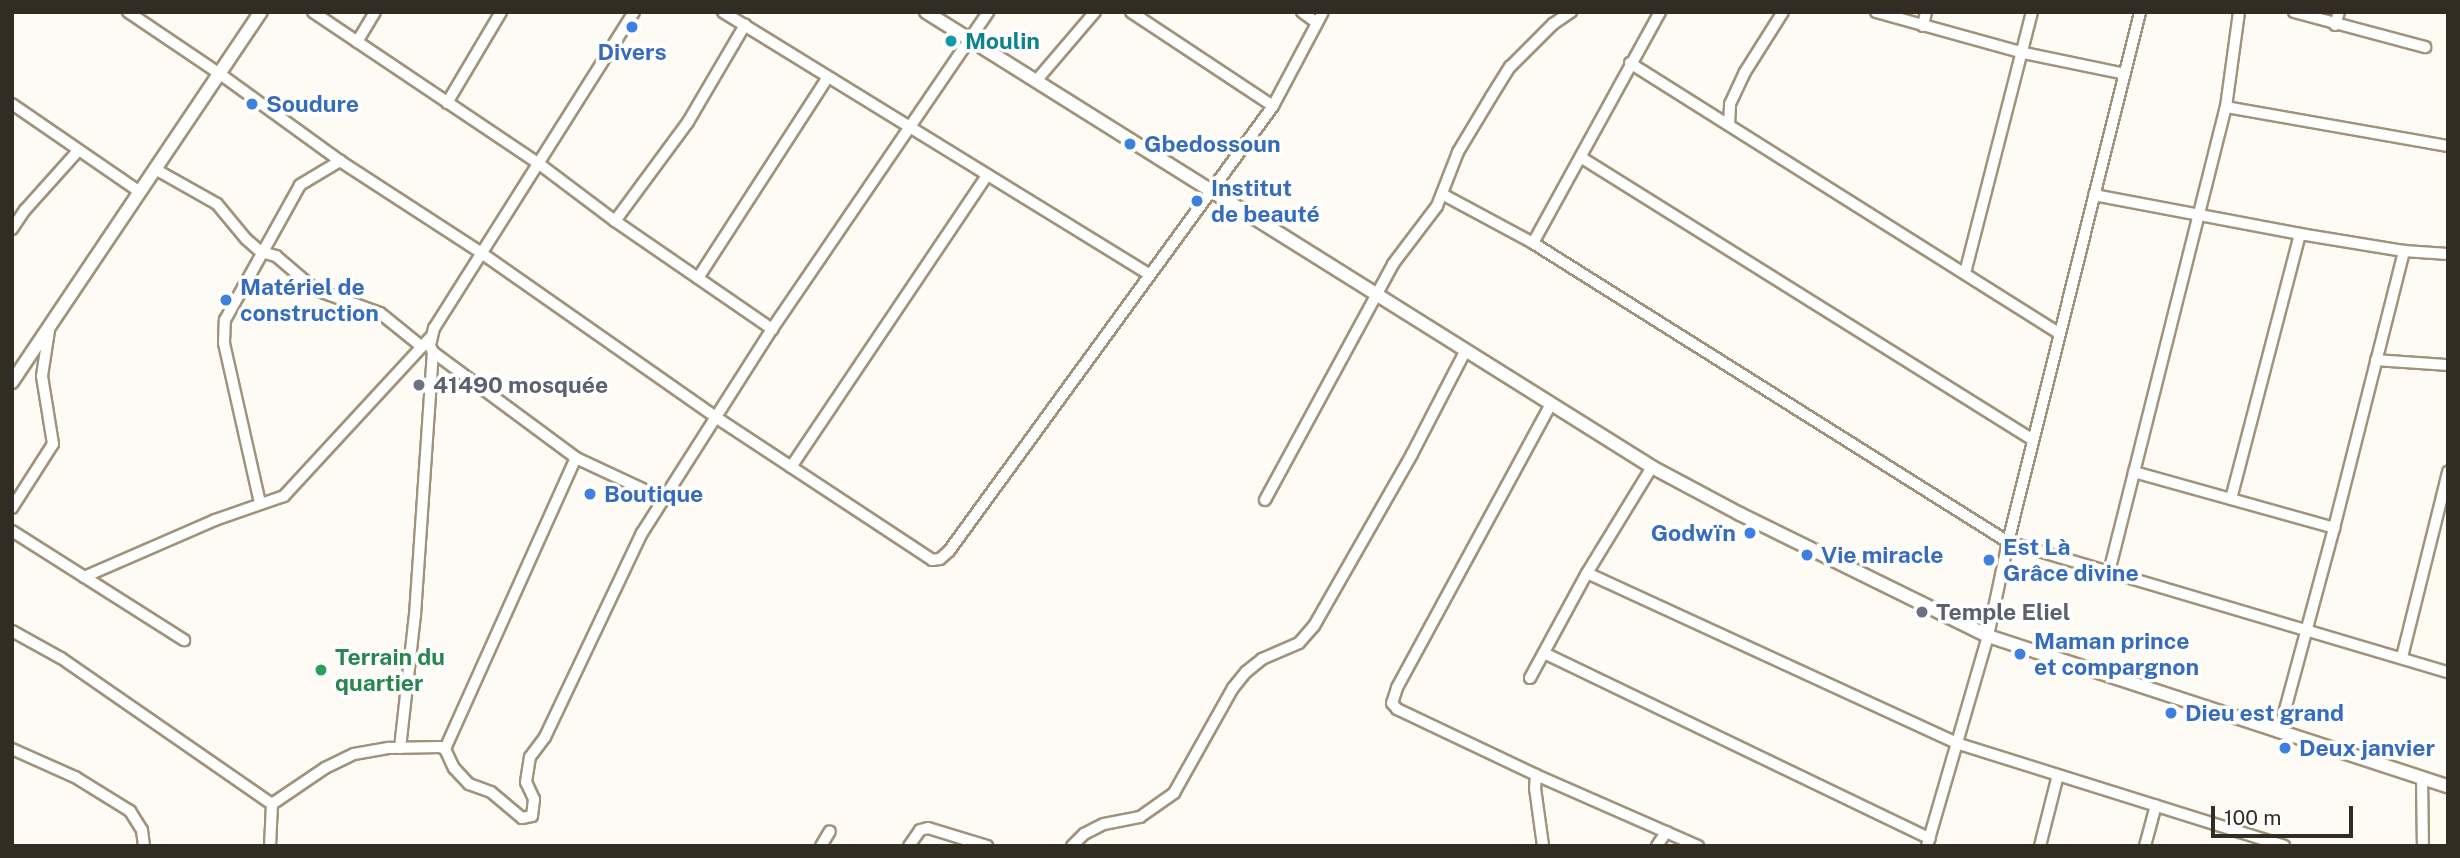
<!DOCTYPE html>
<html>
<head>
<meta charset="utf-8">
<style>
	body { margin:0 }
	#map { position:relative; width:2460px; height:858px; overflow:hidden; background:#fefbf5; font-family:"Public Sans",sans-serif }
	div>[style] { position:absolute }
	[style*='--x'] { left:calc(var(--x)*1px); top:calc(var(--y)*1px); width:calc(var(--w)*1px); rotate:calc(var(--a)*1deg) }
	.roads { filter:drop-shadow(2px 0 #a09379) drop-shadow(-2px 0 #a09379) drop-shadow(0 2px #a09379) drop-shadow(0 -2px #a09379) }
	.minor>* { height:10px; margin:-5px; padding:0 5px; transform-origin:5px; border-radius:5px; background:#fff }
	.tertiary>* { height:12px; margin:-6px; padding:0 6px; transform-origin:6px; border-radius:6px; background:#fff }
	.dots>* { width:19px; height:19px; translate:-50% -50%; box-sizing:border-box; border:4px solid #fff; border-radius:50% }
	span { translate:-50% -50%; white-space:nowrap; text-align:center; line-height:1.15; -webkit-text-stroke:7px #fff; paint-order:stroke }
	.culture-label { font-size:23px; color:#0d838f; font-weight:700 }
	.left { translate:0 -50%; text-align:left }
	.shop-label { font-size:23px; color:#366cbe; font-weight:700 }
	.right { translate:-100% -50%; text-align:right }
	.worship-label { font-size:23px; color:#5b616d; font-weight:700 }
	.leisure-label { font-size:23px; color:#27864d; font-weight:700 }
	.frame { position:absolute; inset:0; border:14px solid #322c22; pointer-events:none }
	.scale { position:absolute; left:2211px; top:806px; width:142px; height:32px; box-sizing:border-box; border:4px solid #322c22; border-top:0; padding-left:9px; font-size:21px; line-height:24px; white-space:nowrap; color:#322c22; -webkit-text-stroke:5px #fff; paint-order:stroke }
</style>
</head>
<body>
<div id="map">
	<div class="roads">
		<div class="minor">
			<div style="--x:128;--y:12;--w:111;--a:34"></div>
			<div style="--x:220;--y:74;--w:148;--a:35.9"></div>
			<div style="--x:340;--y:161;--w:167;--a:33"></div>
			<div style="--x:480;--y:252;--w:289;--a:35"></div>
			<div style="--x:717;--y:418;--w:258;--a:33.4"></div>
			<div style="--x:932;--y:560;--w:8;--a:-7"></div>
			<div style="--x:940;--y:559;--w:12;--a:-42"></div>
			<div style="--x:949;--y:551;--w:550;--a:-53.94"></div>
			<div style="--x:1273;--y:106;--w:106;--a:-62"></div>
			<div style="--x:313;--y:12;--w:271;--a:33.9"></div>
			<div style="--x:538;--y:163;--w:96;--a:37"></div>
			<div style="--x:615;--y:221;--w:191;--a:34.5"></div>
			<div style="--x:634;--y:12;--w:374;--a:122.3"></div>
			<div style="--x:434;--y:328;--w:18;--a:103"></div>
			<div style="--x:430;--y:346;--w:7;--a:63"></div>
			<div style="--x:433;--y:352;--w:178;--a:36.5"></div>
			<div style="--x:576;--y:458;--w:97;--a:25"></div>
			<div style="--x:723;--y:12;--w:501;--a:31.63"></div>
			<div style="--x:1131;--y:12;--w:170;--a:33.5"></div>
			<div style="--x:1302;--y:12;--w:17;--a:36"></div>
			<div style="--x:1876;--y:12;--w:154;--a:15.5"></div>
			<div style="--x:2024;--y:53;--w:103;--a:11.7"></div>
			<div style="--x:2294;--y:12;--w:136;--a:15"></div>
			<div style="--x:2335;--y:25;--w:14;--a:-73"></div>
			<div style="--x:1923;--y:26;--w:14;--a:-78"></div>
			<div style="--x:357;--y:42;--w:35;--a:-59"></div>
			<div style="--x:1630;--y:63;--w:508;--a:32.22"></div>
			<div style="--x:1036;--y:81;--w:91;--a:-49.5"></div>
			<div style="--x:447;--y:103;--w:106;--a:-59.3"></div>
			<div style="--x:12;--y:104;--w:155;--a:34.5"></div>
			<div style="--x:2226;--y:107;--w:225;--a:10"></div>
			<div style="--x:1729;--y:125;--w:21;--a:-87"></div>
			<div style="--x:1730;--y:104;--w:35;--a:-65"></div>
			<div style="--x:1745;--y:72;--w:71;--a:-57.7"></div>
			<div style="--x:1582;--y:158;--w:532;--a:32.02"></div>
			<div style="--x:155;--y:169;--w:71;--a:29.4"></div>
			<div style="--x:217;--y:204;--w:45;--a:50.4"></div>
			<div style="--x:246;--y:239;--w:20;--a:41"></div>
			<div style="--x:261;--y:252;--w:16;--a:15"></div>
			<div style="--x:276;--y:256;--w:52;--a:40.4"></div>
			<div style="--x:316;--y:290;--w:68;--a:19.8"></div>
			<div style="--x:380;--y:313;--w:54;--a:39"></div>
			<div style="--x:1442;--y:194;--w:103;--a:28.3"></div>
			<div style="--x:1533;--y:243;--w:561;--a:32.19"></div>
			<div style="--x:2008;--y:542;--w:459;--a:16.5"></div>
			<div style="--x:2094;--y:195;--w:210;--a:10.7"></div>
			<div style="--x:2300;--y:234;--w:105;--a:9.3"></div>
			<div style="--x:2404;--y:251;--w:44;--a:3.9"></div>
			<div style="--x:615;--y:221;--w:123;--a:-53.6"></div>
			<div style="--x:688;--y:122;--w:113;--a:-59.6"></div>
			<div style="--x:12;--y:229;--w:23;--a:-56"></div>
			<div style="--x:25;--y:210;--w:78;--a:-48.1"></div>
			<div style="--x:1533;--y:243;--w:264;--a:-61.2"></div>
			<div style="--x:1965;--y:273;--w:269;--a:-75.6"></div>
			<div style="--x:698;--y:278;--w:239;--a:-57.1"></div>
			<div style="--x:2376;--y:360;--w:72;--a:4"></div>
			<div style="--x:1551;--y:404;--w:323;--a:118.5"></div>
			<div style="--x:1397;--y:688;--w:16;--a:108"></div>
			<div style="--x:1392;--y:703;--w:8;--a:50"></div>
			<div style="--x:1397;--y:709;--w:154;--a:25.4"></div>
			<div style="--x:1536;--y:775;--w:177;--a:23.7"></div>
			<div style="--x:791;--y:467;--w:352;--a:-56.1"></div>
			<div style="--x:2134;--y:472;--w:208;--a:15.6"></div>
			<div style="--x:2334;--y:528;--w:286;--a:-75.8"></div>
			<div style="--x:2231;--y:499;--w:274;--a:-75.4"></div>
			<div style="--x:1265;--y:500;--w:268;--a:-61.5"></div>
			<div style="--x:1393;--y:264;--w:73;--a:-52.8"></div>
			<div style="--x:1437;--y:206;--w:58;--a:-68.7"></div>
			<div style="--x:1458;--y:152;--w:64;--a:-59"></div>
			<div style="--x:1491;--y:97;--w:36;--a:-58"></div>
			<div style="--x:1510;--y:67;--w:61;--a:-45"></div>
			<div style="--x:1553;--y:24;--w:22;--a:-34"></div>
			<div style="--x:260;--y:503;--w:164;--a:-102.7"></div>
			<div style="--x:224;--y:343;--w:23;--a:-88"></div>
			<div style="--x:225;--y:320;--w:154;--a:-60.9"></div>
			<div style="--x:300;--y:185;--w:47;--a:-31"></div>
			<div style="--x:12;--y:508;--w:76;--a:-57.4"></div>
			<div style="--x:53;--y:444;--w:69;--a:-99.2"></div>
			<div style="--x:42;--y:376;--w:47;--a:-81.3"></div>
			<div style="--x:12;--y:531;--w:204;--a:32.4"></div>
			<div style="--x:2109;--y:572;--w:479;--a:-75.9"></div>
			<div style="--x:2226;--y:107;--w:96;--a:-82.2"></div>
			<div style="--x:1587;--y:573;--w:406;--a:24.7"></div>
			<div style="--x:1956;--y:743;--w:344;--a:17.4"></div>
			<div style="--x:84;--y:577;--w:143;--a:-23.5"></div>
			<div style="--x:215;--y:520;--w:73;--a:-19.2"></div>
			<div style="--x:284;--y:496;--w:215;--a:-47.3"></div>
			<div style="--x:12;--y:631;--w:56;--a:28.9"></div>
			<div style="--x:61;--y:658;--w:257;--a:34.7"></div>
			<div style="--x:272;--y:804;--w:42;--a:92.7"></div>
			<div style="--x:1544;--y:653;--w:428;--a:25.7"></div>
			<div style="--x:2402;--y:657;--w:191;--a:-76"></div>
			<div style="--x:1530;--y:678;--w:119;--a:-61.5"></div>
			<div style="--x:1587;--y:573;--w:124;--a:-58.5"></div>
			<div style="--x:2279;--y:732;--w:211;--a:-74.9"></div>
			<div style="--x:400;--y:748;--w:134;--a:-83.6"></div>
			<div style="--x:415;--y:615;--w:264;--a:-86.1"></div>
			<div style="--x:12;--y:749;--w:69;--a:24"></div>
			<div style="--x:75;--y:777;--w:65;--a:31.7"></div>
			<div style="--x:130;--y:811;--w:22;--a:58"></div>
			<div style="--x:142;--y:830;--w:16;--a:83"></div>
			<div style="--x:445;--y:749;--w:319;--a:-65.8"></div>
			<div style="--x:1536;--y:775;--w:13;--a:94"></div>
			<div style="--x:1535;--y:788;--w:59;--a:82.1"></div>
			<div style="--x:2422;--y:778;--w:68;--a:89.2"></div>
			<div style="--x:272;--y:804;--w:64;--a:-34.2"></div>
			<div style="--x:325;--y:768;--w:32;--a:-26"></div>
			<div style="--x:354;--y:754;--w:36;--a:-10"></div>
			<div style="--x:389;--y:748;--w:51;--a:-1.1"></div>
			<div style="--x:440;--y:747;--w:5;--a:22"></div>
			<div style="--x:445;--y:749;--w:21;--a:65"></div>
			<div style="--x:454;--y:768;--w:22;--a:47"></div>
			<div style="--x:469;--y:784;--w:23;--a:20"></div>
			<div style="--x:491;--y:792;--w:40;--a:40"></div>
			<div style="--x:522;--y:818;--w:10;--a:-11"></div>
			<div style="--x:532;--y:816;--w:17;--a:-83"></div>
			<div style="--x:534;--y:799;--w:19;--a:-115"></div>
			<div style="--x:526;--y:782;--w:25;--a:-81"></div>
			<div style="--x:530;--y:757;--w:25;--a:-53"></div>
			<div style="--x:545;--y:737;--w:226;--a:-64.6"></div>
			<div style="--x:642;--y:533;--w:242;--a:-57.5"></div>
			<div style="--x:772;--y:329;--w:384;--a:-55.7"></div>
			<div style="--x:821;--y:846;--w:17;--a:-59"></div>
			<div style="--x:909;--y:846;--w:19;--a:-55"></div>
			<div style="--x:920;--y:830;--w:8;--a:-14"></div>
			<div style="--x:928;--y:828;--w:62;--a:17"></div>
			<div style="--x:1072;--y:846;--w:17;--a:-45"></div>
			<div style="--x:1084;--y:834;--w:22;--a:-27"></div>
			<div style="--x:1104;--y:824;--w:37;--a:-11"></div>
			<div style="--x:1140;--y:817;--w:42;--a:-35.2"></div>
			<div style="--x:1174;--y:793;--w:120;--a:-60.7"></div>
			<div style="--x:1233;--y:688;--w:21;--a:-51"></div>
			<div style="--x:1246;--y:672;--w:21;--a:-39"></div>
			<div style="--x:1262;--y:659;--w:40;--a:-23.4"></div>
			<div style="--x:1299;--y:643;--w:23;--a:-49"></div>
			<div style="--x:1314;--y:626;--w:198;--a:-60.3"></div>
			<div style="--x:1412;--y:454;--w:117;--a:-62.6"></div>
			<div style="--x:1657;--y:846;--w:17;--a:-57"></div>
			<div style="--x:1927;--y:846;--w:219;--a:-73.8"></div>
			<div style="--x:1988;--y:636;--w:96;--a:-78"></div>
			<div style="--x:2008;--y:542;--w:546;--a:-76.01"></div>
			<div style="--x:2040;--y:846;--w:73;--a:-75.8"></div>
			<div style="--x:2145;--y:846;--w:42;--a:-75"></div>
		</div>
		<div class="tertiary">
			<div style="--x:926;--y:12;--w:857;--a:32.08"></div>
			<div style="--x:1652;--y:467;--w:100;--a:28.1"></div>
			<div style="--x:1740;--y:514;--w:276;--a:26.2"></div>
			<div style="--x:1988;--y:636;--w:484;--a:18.1"></div>
			<div style="--x:12;--y:382;--w:446;--a:-56.1"></div>
		</div>
	</div>
	<div class="dots">
		<div style="left:632px;top:27px;background:#3f7fe0"></div>
		<div style="left:951px;top:41px;background:#0f9aa8"></div>
		<div style="left:252px;top:104px;background:#3f7fe0"></div>
		<div style="left:1130px;top:144px;background:#3f7fe0"></div>
		<div style="left:1197px;top:201px;background:#3f7fe0"></div>
		<div style="left:226px;top:300px;background:#3f7fe0"></div>
		<div style="left:419px;top:385px;background:#6b7280"></div>
		<div style="left:590px;top:494px;background:#3f7fe0"></div>
		<div style="left:1750px;top:533px;background:#3f7fe0"></div>
		<div style="left:1807px;top:555px;background:#3f7fe0"></div>
		<div style="left:1989px;top:560px;background:#3f7fe0"></div>
		<div style="left:1922px;top:612px;background:#6b7280"></div>
		<div style="left:2020px;top:654px;background:#3f7fe0"></div>
		<div style="left:321px;top:670px;background:#2e9e5b"></div>
		<div style="left:2171px;top:713px;background:#3f7fe0"></div>
		<div style="left:2285px;top:748px;background:#3f7fe0"></div>
	</div>
	<div class="culture-label">
		<span class="left" style="left:965px;top:41px">Moulin</span>
	</div>
	<div class="shop-label">
		<span style="left:632px;top:52px">Divers</span>
		<span class="left" style="left:266px;top:104px">Soudure</span>
		<span class="left" style="left:1144px;top:144px">Gbedossoun</span>
		<span class="left" style="left:1211px;top:201px">Institut<br>de beauté</span>
		<span class="left" style="left:240px;top:300px">Matériel de<br>construction</span>
		<span class="left" style="left:604px;top:494px">Boutique</span>
		<span class="right" style="left:1736px;top:533px">Godwïn</span>
		<span class="left" style="left:2003px;top:560px">Est Là<br>Grâce divine</span>
		<span class="left" style="left:1821px;top:555px">Vie miracle</span>
		<span class="left" style="left:2034px;top:654px">Maman prince<br>et compargnon</span>
		<span class="left" style="left:2185px;top:713px">Dieu est grand</span>
		<span class="left" style="left:2299px;top:748px">Deux janvier</span>
	</div>
	<div class="worship-label">
		<span class="left" style="left:433px;top:385px">41490 mosquée</span>
		<span class="left" style="left:1936px;top:612px">Temple Eliel</span>
	</div>
	<div class="leisure-label">
		<span class="left" style="left:335px;top:670px">Terrain du<br>quartier</span>
	</div>
	<div class="frame"></div>
	<div class="scale">100 m</div>
</div>
</body>
</html>
